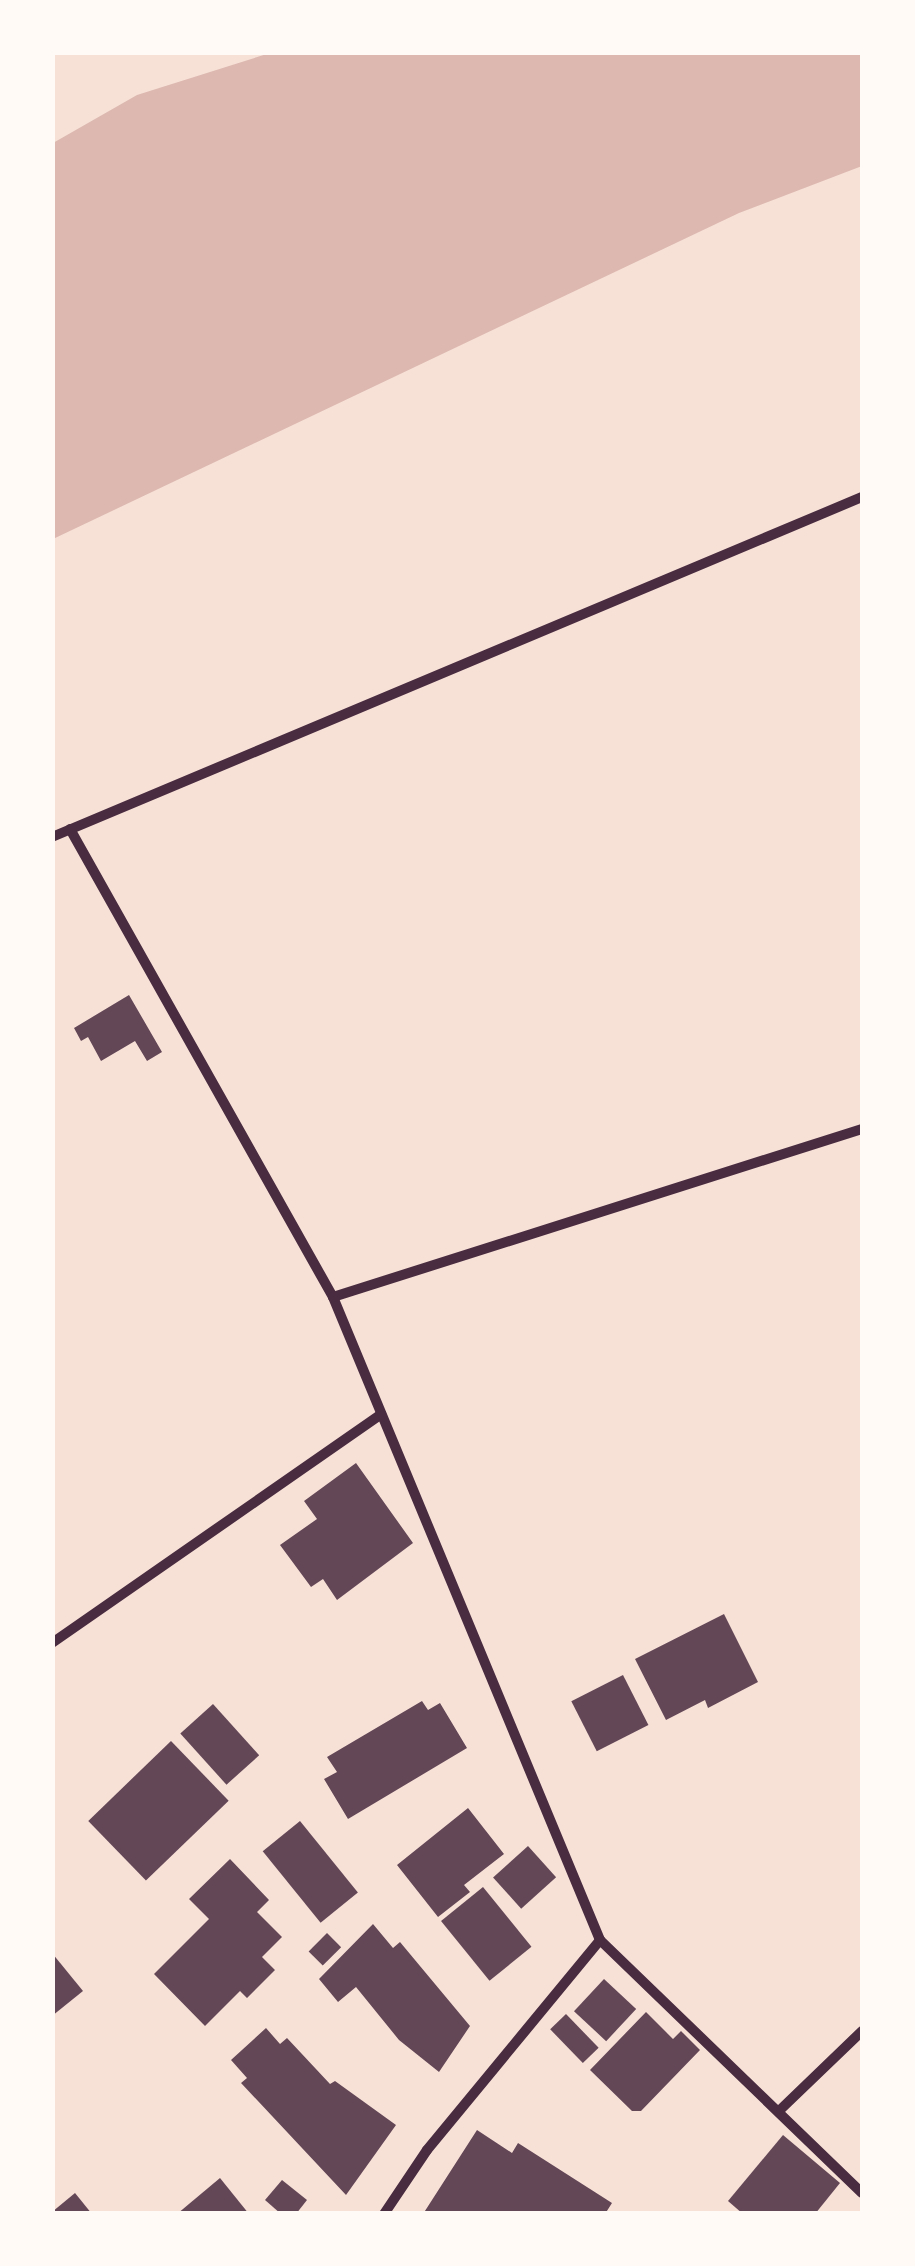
<!DOCTYPE html>
<html>
<head>
<meta charset="utf-8">
<style>
	body { margin:0 }
	#map { position:relative; width:915px; height:2266px; overflow:hidden; background:#f7e1d7; font-family:Montserrat,sans-serif }
	div>[style] { position:absolute }
	[style*='--x'] { left:calc(var(--x)*1px); top:calc(var(--y)*1px); width:calc(var(--w)*1px); rotate:calc(var(--a)*1deg) }
	.water>* { inset:0; background:#dcb8b0 }
	.building>* { inset:0; background:#644757; transform-origin:0 0 }
	.minor>* { height:10px; margin:-5px; padding:0 5px; transform-origin:5px; border-radius:5px; background:#4a2c40 }
	span { translate:-50% -50%; white-space:nowrap; text-align:center; line-height:1.15; -webkit-text-stroke:8px #fffaf5; paint-order:stroke }
	.frame { position:absolute; inset:0; border:55px solid #fffaf5; pointer-events:none }
</style>
</head>
<body>
<div id="map">
	<div class="water">
		<div style="clip-path:polygon(273px 52px,862px 53px,862px 166px,739px 213px,53px 539px,53px 143px,137px 95px)"></div>
	</div>
	<div class="building">
		<div style="clip-path:polygon(129px 995px,162px 1052px,147px 1061px,135px 1041px,101px 1061px,88px 1037px,81px 1041px,74px 1028px)"></div>
		<div style="clip-path:polygon(356px 1463px,413px 1543px,337px 1600px,323px 1579px,311px 1587px,280px 1545px,317px 1519px,304px 1501px)"></div>
		<div style="clip-path:polygon(724px 1614px,758px 1682px,708px 1708px,705px 1700px,666px 1720px,635px 1659px)"></div>
		<div style="left:623px;top:1675px;width:56px;height:58px;rotate:63deg"></div>
		<div style="clip-path:polygon(422px 1701px,428px 1710px,440px 1703px,467px 1748px,348px 1819px,324px 1779px,337px 1772px,327px 1757px)"></div>
		<div style="left:213px;top:1704px;width:69px;height:44px;rotate:48deg"></div>
		<div style="left:171px;top:1741px;width:83px;height:115px;rotate:46deg"></div>
		<div style="clip-path:polygon(468px 1808px,504px 1854px,464px 1885px,470px 1892px,438px 1917px,397px 1865px)"></div>
		<div style="left:300px;top:1821px;width:92px;height:48px;rotate:51deg"></div>
		<div style="left:528px;top:1846px;width:42px;height:47px;rotate:48deg"></div>
		<div style="clip-path:polygon(230px 1859px,269px 1900px,257px 1912px,282px 1937px,262px 1957px,275px 1970px,247px 1998px,240px 1991px,205px 2026px,154px 1974px,209px 1919px,189px 1899px)"></div>
		<div style="left:483px;top:1887px;width:77px;height:54px;rotate:51deg"></div>
		<div style="clip-path:polygon(373px 1924px,393px 1948px,400px 1942px,470px 2026px,439px 2072px,399px 2040px,356px 1987px,338px 2002px,319px 1979px)"></div>
		<div style="left:327px;top:1933px;width:20px;height:26px;rotate:45deg"></div>
		<div style="clip-path:polygon(52px 1953px,83px 1991px,52px 2016px)"></div>
		<div style="left:604px;top:1979px;width:44px;height:44px;rotate:43deg"></div>
		<div style="clip-path:polygon(646px 2012px,673px 2039px,681px 2031px,700px 2050px,641px 2111px,632px 2111px,590px 2070px)"></div>
		<div style="left:566px;top:2014px;width:47px;height:22px;rotate:46deg"></div>
		<div style="clip-path:polygon(266px 2028px,280px 2044px,287px 2038px,330px 2084px,335px 2081px,396px 2125px,346px 2195px,241px 2083px,247px 2078px,231px 2060px)"></div>
		<div style="clip-path:polygon(477px 2130px,512px 2153px,518px 2143px,612px 2203px,605px 2214px,423px 2214px)"></div>
		<div style="clip-path:polygon(783px 2135px,840px 2183px,815px 2214px,743px 2214px,728px 2201px)"></div>
		<div style="clip-path:polygon(220px 2178px,249px 2214px,177px 2214px)"></div>
		<div style="clip-path:polygon(282px 2180px,307px 2200px,296px 2214px,281px 2214px,265px 2200px)"></div>
		<div style="clip-path:polygon(75px 2193px,92px 2214px,52px 2214px,52px 2212px)"></div>
	</div>
	<div class="minor">
		<div style="--x:70;--y:829;--w:537;--a:60.67"></div>
		<div style="--x:333;--y:1297;--w:696;--a:67.45"></div>
		<div style="--x:600;--y:1940;--w:364;--a:44"></div>
		<div style="--x:52;--y:837;--w:878;--a:-22.77"></div>
		<div style="--x:333;--y:1297;--w:555;--a:-17.62"></div>
		<div style="--x:52;--y:1643;--w:401;--a:-34.8"></div>
		<div style="--x:781;--y:2109;--w:112;--a:-43.9"></div>
		<div style="--x:384;--y:2214;--w:77;--a:-56.1"></div>
		<div style="--x:427;--y:2150;--w:272;--a:-50.5"></div>
	</div>
	<div class="frame"></div>
</div>
</body>
</html>
